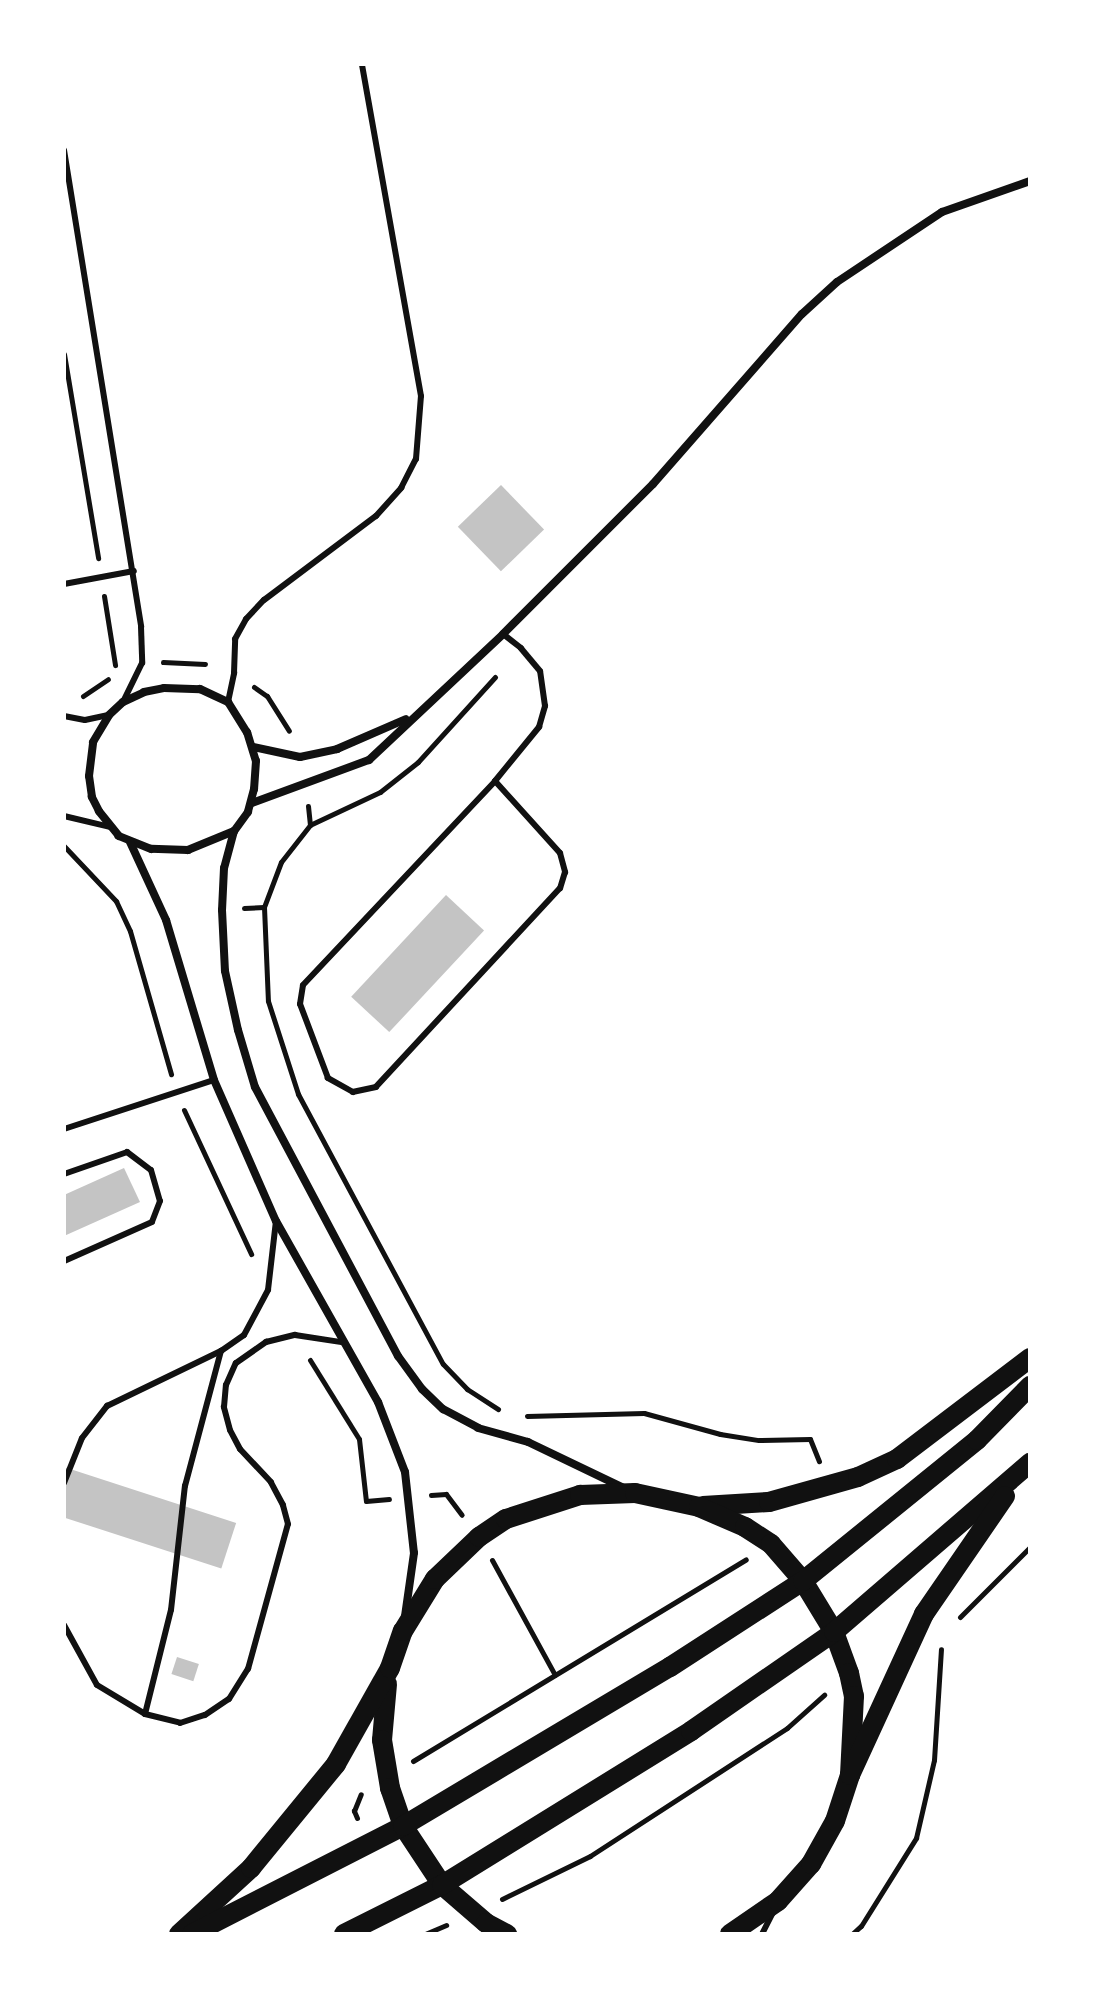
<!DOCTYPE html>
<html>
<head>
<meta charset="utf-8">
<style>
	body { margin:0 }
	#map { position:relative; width:1094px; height:1998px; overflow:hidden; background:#fff; font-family:"Golos Text",sans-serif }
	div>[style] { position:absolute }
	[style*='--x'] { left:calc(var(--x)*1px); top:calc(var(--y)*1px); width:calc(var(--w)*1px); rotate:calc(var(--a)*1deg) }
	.building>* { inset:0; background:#c4c4c4; transform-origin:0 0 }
	.path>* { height:5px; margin:-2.5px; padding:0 2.5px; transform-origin:2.5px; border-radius:2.5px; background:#111 }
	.service>* { height:6px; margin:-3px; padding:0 3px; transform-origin:3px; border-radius:3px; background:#111 }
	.minor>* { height:8px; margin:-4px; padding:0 4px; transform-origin:4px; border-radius:4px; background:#111 }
	.primary>* { height:20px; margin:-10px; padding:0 10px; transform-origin:10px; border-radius:10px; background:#111 }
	span { translate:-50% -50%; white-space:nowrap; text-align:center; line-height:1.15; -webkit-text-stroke:8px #fff; paint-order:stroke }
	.frame { position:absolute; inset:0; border:66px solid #fff; pointer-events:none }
</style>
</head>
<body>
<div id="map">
	<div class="building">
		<div style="left:501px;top:485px;width:62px;height:60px;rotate:46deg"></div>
		<div style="left:446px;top:895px;width:52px;height:139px;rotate:43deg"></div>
		<div style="clip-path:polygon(124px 1168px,140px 1202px,64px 1236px,64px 1195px)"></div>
		<div style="left:64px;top:1467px;width:181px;height:48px;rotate:18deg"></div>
		<div style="left:177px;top:1657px;width:23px;height:18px;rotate:18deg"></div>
	</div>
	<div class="path">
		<div style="--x:64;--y:354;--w:207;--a:80.5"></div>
		<div style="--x:104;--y:596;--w:70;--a:80.9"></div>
		<div style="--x:163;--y:662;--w:42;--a:2.7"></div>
		<div style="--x:495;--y:677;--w:115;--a:132.2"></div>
		<div style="--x:418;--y:762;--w:48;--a:141.7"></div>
		<div style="--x:380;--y:792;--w:77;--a:154.8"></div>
		<div style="--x:310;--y:825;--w:47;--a:128.1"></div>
		<div style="--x:281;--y:862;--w:48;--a:110.7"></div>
		<div style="--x:264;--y:907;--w:94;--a:87.6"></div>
		<div style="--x:268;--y:1001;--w:98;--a:72.1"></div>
		<div style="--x:298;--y:1094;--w:306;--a:61.8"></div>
		<div style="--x:443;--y:1364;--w:35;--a:46"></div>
		<div style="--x:467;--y:1389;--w:37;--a:33"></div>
		<div style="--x:254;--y:687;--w:16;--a:35"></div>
		<div style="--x:267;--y:696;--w:41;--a:57.8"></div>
		<div style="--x:83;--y:696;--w:30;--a:-34"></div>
		<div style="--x:308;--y:806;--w:19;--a:84"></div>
		<div style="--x:64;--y:846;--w:76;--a:46.6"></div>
		<div style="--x:116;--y:901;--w:33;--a:65"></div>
		<div style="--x:130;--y:931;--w:149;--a:74"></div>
		<div style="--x:244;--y:908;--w:20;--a:-3"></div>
		<div style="--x:184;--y:1110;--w:159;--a:65"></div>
		<div style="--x:310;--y:1360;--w:93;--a:58.2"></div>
		<div style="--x:359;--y:1439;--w:62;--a:83.6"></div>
		<div style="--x:366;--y:1501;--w:23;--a:-5"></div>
		<div style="--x:527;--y:1416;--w:117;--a:-1.5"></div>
		<div style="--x:644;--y:1413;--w:79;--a:15.4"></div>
		<div style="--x:720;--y:1434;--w:39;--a:9"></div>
		<div style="--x:759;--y:1440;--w:51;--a:-1.1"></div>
		<div style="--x:810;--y:1439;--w:24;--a:68"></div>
		<div style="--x:431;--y:1495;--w:15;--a:-4"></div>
		<div style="--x:446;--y:1494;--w:26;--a:53"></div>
		<div style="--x:492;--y:1560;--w:131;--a:61.3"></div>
		<div style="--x:960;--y:1617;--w:99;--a:-45"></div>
		<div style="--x:413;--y:1761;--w:389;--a:-31.2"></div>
		<div style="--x:357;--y:1818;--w:8;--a:-113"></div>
		<div style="--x:354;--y:1811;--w:18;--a:-68"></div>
		<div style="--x:502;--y:1899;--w:98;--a:-26"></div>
		<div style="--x:590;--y:1856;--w:235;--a:-33"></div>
		<div style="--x:787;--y:1728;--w:50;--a:-41.7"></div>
		<div style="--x:425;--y:1934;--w:23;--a:-23"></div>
		<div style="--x:852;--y:1934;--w:12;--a:-42"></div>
		<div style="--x:861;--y:1926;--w:104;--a:-58"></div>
		<div style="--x:916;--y:1838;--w:80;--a:-77"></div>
		<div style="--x:934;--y:1760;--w:111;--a:-86.4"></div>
	</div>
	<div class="service">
		<div style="--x:64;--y:150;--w:483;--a:80.8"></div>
		<div style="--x:141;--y:627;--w:36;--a:88"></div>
		<div style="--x:142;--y:663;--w:43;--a:116"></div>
		<div style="--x:64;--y:584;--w:71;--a:-10.5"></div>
		<div style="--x:228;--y:702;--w:30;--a:-78"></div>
		<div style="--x:234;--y:673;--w:34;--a:-88"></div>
		<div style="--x:235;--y:639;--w:23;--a:-61"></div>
		<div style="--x:246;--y:619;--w:26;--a:-47"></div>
		<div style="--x:264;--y:600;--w:140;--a:-36.9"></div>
		<div style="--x:376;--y:516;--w:38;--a:-48"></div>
		<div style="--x:401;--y:488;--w:33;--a:-63"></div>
		<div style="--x:416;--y:459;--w:63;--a:-85.5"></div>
		<div style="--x:421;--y:396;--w:337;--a:-100.1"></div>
		<div style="--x:64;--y:716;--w:21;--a:11"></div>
		<div style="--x:85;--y:720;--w:25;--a:-12"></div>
		<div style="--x:495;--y:781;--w:97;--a:47.9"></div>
		<div style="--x:560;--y:853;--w:20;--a:75"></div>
		<div style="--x:565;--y:872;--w:17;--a:107"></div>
		<div style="--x:560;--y:888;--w:271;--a:132.8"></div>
		<div style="--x:376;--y:1087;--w:24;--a:168"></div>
		<div style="--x:353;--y:1092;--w:29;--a:-151"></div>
		<div style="--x:328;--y:1078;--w:79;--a:-110.7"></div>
		<div style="--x:300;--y:1004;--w:19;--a:-81"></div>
		<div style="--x:303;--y:985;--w:280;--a:-46.7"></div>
		<div style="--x:495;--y:781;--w:70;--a:-50.8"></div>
		<div style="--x:539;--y:727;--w:22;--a:-74"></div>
		<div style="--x:545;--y:706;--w:35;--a:-98"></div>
		<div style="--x:540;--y:671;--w:30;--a:-130"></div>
		<div style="--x:521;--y:648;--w:23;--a:-142"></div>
		<div style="--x:64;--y:816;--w:47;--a:13.4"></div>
		<div style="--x:64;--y:1129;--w:158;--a:-18.1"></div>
		<div style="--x:64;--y:1174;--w:67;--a:-19.2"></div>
		<div style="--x:127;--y:1152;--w:30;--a:37"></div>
		<div style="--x:151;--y:1170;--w:32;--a:74"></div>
		<div style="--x:160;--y:1201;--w:22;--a:111"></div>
		<div style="--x:152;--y:1222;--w:96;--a:156.1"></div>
		<div style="--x:64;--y:1483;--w:48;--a:-68.2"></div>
		<div style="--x:82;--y:1438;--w:41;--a:-52"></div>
		<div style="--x:107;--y:1406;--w:127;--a:-25.8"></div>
		<div style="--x:221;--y:1351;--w:28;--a:-35"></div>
		<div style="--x:244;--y:1335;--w:51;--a:-61.9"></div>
		<div style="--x:268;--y:1290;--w:69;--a:-83.4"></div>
		<div style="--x:64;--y:1625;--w:68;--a:61.2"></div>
		<div style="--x:97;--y:1685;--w:56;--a:31.1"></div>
		<div style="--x:145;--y:1714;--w:36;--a:14"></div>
		<div style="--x:180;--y:1723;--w:26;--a:-18"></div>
		<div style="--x:205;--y:1715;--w:29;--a:-34"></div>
		<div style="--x:229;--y:1699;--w:36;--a:-58"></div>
		<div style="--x:248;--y:1669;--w:150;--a:-74.6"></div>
		<div style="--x:288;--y:1524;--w:20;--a:-105"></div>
		<div style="--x:283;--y:1505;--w:26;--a:-118"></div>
		<div style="--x:271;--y:1482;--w:45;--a:-133.2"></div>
		<div style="--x:240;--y:1449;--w:21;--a:-118"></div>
		<div style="--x:230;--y:1430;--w:24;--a:-105"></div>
		<div style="--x:224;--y:1407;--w:22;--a:-85"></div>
		<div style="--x:226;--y:1385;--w:24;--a:-66"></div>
		<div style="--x:236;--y:1363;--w:37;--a:-35"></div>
		<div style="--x:266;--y:1342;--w:30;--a:-14"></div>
		<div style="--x:295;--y:1335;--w:47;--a:8.7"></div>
		<div style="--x:145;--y:1714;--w:107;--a:-76"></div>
		<div style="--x:171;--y:1610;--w:125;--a:-83.6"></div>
		<div style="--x:185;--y:1486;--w:140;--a:-75.1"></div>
		<div style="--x:762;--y:1934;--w:25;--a:-63"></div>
	</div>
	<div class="minor">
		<div style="--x:253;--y:747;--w:48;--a:12"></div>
		<div style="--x:300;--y:757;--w:38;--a:-12"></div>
		<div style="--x:337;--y:749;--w:75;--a:-23.5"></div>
		<div style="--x:252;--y:803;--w:125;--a:-20.2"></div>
		<div style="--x:369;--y:760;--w:184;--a:-43.2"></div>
		<div style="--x:503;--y:634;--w:212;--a:-45"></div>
		<div style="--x:653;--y:484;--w:226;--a:-48.8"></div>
		<div style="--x:802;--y:314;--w:47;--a:-42.4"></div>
		<div style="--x:837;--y:282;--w:126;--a:-33.7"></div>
		<div style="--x:942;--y:212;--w:93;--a:-19.4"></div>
		<div style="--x:234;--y:831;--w:50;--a:157.6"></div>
		<div style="--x:188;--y:850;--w:37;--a:-178"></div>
		<div style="--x:151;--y:849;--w:35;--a:-158"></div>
		<div style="--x:119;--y:836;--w:32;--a:-129"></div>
		<div style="--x:99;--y:811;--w:16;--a:-117"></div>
		<div style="--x:92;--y:797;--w:21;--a:-98"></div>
		<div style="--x:89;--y:776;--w:34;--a:-83"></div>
		<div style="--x:93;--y:742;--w:31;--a:-59"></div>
		<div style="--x:109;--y:715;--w:19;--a:-43"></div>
		<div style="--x:123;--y:702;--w:23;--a:-25"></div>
		<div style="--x:144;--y:692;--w:20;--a:-11"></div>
		<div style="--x:164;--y:688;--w:36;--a:2"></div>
		<div style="--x:200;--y:689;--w:31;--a:25"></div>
		<div style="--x:228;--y:702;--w:36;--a:58"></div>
		<div style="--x:247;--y:732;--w:30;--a:73"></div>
		<div style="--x:256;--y:761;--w:28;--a:94"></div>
		<div style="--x:254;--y:789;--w:24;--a:105"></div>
		<div style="--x:248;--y:812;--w:24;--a:126"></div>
		<div style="--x:234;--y:831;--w:38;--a:105"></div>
		<div style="--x:224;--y:868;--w:42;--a:92.7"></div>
		<div style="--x:222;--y:910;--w:61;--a:87.2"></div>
		<div style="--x:225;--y:971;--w:60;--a:77.6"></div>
		<div style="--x:238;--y:1030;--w:59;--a:73.4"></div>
		<div style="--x:255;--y:1087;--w:305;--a:62"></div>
		<div style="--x:398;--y:1356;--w:41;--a:54"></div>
		<div style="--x:422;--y:1389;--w:29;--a:44"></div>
		<div style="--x:443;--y:1409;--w:40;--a:28"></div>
		<div style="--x:478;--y:1428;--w:52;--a:15.6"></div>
		<div style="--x:528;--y:1442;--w:106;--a:25.6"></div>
		<div style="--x:130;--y:842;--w:86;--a:65.2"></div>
		<div style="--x:166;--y:920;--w:167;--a:73.3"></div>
		<div style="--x:214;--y:1080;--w:154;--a:66.3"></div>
		<div style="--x:276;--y:1221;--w:208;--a:60.6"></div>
		<div style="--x:378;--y:1402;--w:75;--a:68.9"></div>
		<div style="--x:405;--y:1472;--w:81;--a:83.7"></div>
		<div style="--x:414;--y:1553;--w:64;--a:98.1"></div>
	</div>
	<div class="primary">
		<div style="--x:703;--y:1506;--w:66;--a:-3.5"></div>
		<div style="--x:769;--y:1502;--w:92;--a:-15.7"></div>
		<div style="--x:858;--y:1477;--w:43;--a:-24.8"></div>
		<div style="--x:897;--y:1459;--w:167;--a:-37.2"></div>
		<div style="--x:387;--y:1684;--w:56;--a:95.1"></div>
		<div style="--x:382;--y:1740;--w:49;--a:80.5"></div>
		<div style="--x:390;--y:1788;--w:40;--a:71.1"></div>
		<div style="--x:403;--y:1826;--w:71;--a:56.5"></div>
		<div style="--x:442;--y:1885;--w:58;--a:40.8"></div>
		<div style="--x:486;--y:1923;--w:24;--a:28"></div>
		<div style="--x:179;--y:1934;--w:98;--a:-42.5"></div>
		<div style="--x:251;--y:1868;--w:134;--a:-50.7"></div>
		<div style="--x:336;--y:1764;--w:110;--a:-60.6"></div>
		<div style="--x:390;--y:1668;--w:39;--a:-71"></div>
		<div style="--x:403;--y:1631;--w:61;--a:-58.4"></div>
		<div style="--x:435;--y:1579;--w:61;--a:-43.7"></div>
		<div style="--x:479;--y:1537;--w:32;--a:-34"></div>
		<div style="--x:506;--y:1519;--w:78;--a:-18"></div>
		<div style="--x:580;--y:1495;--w:55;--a:-2.1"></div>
		<div style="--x:635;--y:1493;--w:66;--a:12.3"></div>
		<div style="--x:699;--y:1507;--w:50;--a:23.5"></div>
		<div style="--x:745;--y:1527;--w:31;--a:33"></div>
		<div style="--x:771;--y:1544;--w:49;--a:49.1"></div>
		<div style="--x:803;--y:1581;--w:60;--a:58.7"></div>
		<div style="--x:834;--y:1632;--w:44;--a:69.9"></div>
		<div style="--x:849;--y:1673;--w:24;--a:78"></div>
		<div style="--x:854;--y:1696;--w:79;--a:92.9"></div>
		<div style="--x:192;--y:1934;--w:237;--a:-27.1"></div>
		<div style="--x:403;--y:1826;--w:311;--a:-30.8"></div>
		<div style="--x:670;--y:1667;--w:158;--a:-32.9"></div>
		<div style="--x:803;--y:1581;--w:224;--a:-39"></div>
		<div style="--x:977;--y:1440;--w:76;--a:-45.5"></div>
		<div style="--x:344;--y:1934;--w:110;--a:-26.6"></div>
		<div style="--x:442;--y:1885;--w:293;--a:-31.7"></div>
		<div style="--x:691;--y:1731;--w:174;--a:-34.7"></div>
		<div style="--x:834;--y:1632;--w:259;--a:-40.8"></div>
		<div style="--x:730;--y:1934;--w:58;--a:-34.5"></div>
		<div style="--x:778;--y:1901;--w:50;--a:-48.3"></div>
		<div style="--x:811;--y:1864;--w:49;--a:-60.8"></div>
		<div style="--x:835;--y:1821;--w:48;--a:-71.9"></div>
		<div style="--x:850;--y:1775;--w:177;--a:-65.3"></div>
		<div style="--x:924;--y:1614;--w:143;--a:-55.5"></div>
	</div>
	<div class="frame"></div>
</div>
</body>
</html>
